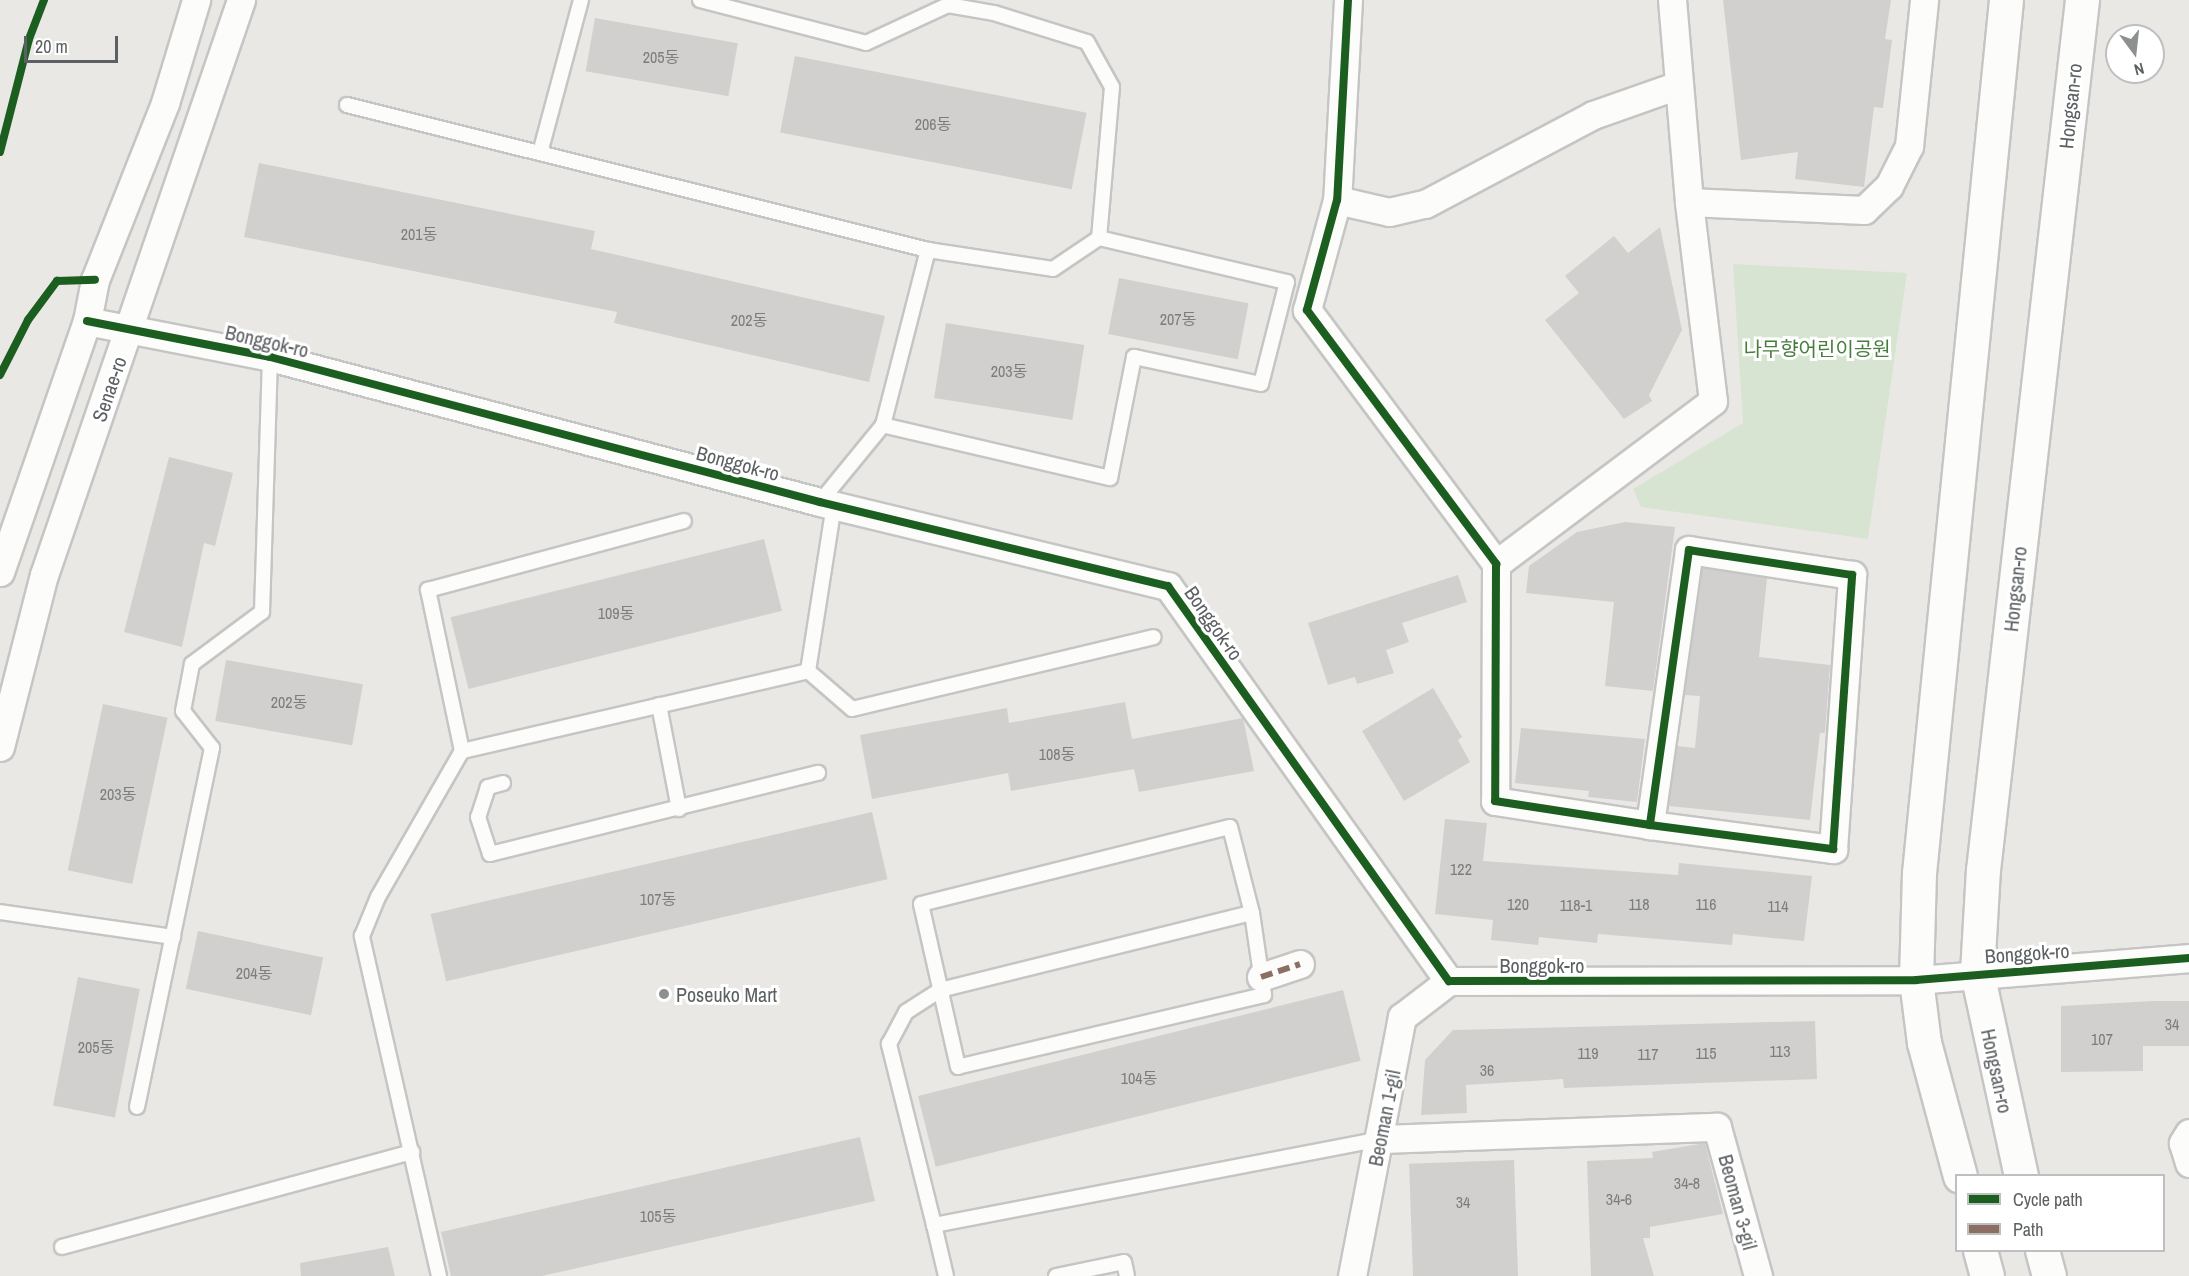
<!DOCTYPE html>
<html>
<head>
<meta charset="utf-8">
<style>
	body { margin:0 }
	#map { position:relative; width:2189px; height:1276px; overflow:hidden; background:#eae8e5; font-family:"Archivo Narrow","Noto Sans KR",sans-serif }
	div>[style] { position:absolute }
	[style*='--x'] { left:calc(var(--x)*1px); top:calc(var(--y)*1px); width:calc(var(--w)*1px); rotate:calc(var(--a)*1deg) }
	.green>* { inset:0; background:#d7e4d2 }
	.building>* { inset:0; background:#d2d0ce; transform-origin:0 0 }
	.roads { filter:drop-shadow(2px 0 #c5c5c5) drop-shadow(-2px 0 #c5c5c5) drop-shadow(0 2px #c5c5c5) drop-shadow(0 -2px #c5c5c5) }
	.lane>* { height:14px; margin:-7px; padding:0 7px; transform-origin:7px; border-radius:7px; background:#fcfcfb }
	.street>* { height:27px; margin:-13.5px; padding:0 13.5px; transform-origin:13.5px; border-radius:13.5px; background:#fcfcfb }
	.secondary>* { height:33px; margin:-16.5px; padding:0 16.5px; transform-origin:16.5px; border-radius:16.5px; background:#fcfcfb }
	.quiet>* { height:6px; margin-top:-3px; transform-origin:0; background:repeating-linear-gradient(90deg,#8d6e63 0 12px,transparent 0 18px) }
	.cycleway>* { height:8px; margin:-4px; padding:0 4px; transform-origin:4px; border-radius:4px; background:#1b5e20 }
	.dots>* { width:16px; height:16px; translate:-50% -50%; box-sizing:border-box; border:3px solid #fff; border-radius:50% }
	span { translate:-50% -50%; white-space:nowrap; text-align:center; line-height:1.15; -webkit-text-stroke:6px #fff; paint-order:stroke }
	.number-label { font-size:16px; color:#7b7d7e }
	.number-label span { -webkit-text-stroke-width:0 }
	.street-label { font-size:20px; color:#5c6062 }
	.park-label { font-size:20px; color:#477e3e }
	.poi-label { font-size:20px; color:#5c6062 }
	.left { translate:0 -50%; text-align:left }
	.legend { position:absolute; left:1955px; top:1174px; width:210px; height:78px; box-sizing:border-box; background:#fff; border:2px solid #bebfc0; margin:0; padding:8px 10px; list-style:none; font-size:18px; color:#5c6062 }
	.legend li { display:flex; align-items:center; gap:12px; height:30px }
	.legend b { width:30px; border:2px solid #bebfc0 }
	.north { position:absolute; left:2105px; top:24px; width:60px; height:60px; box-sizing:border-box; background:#fff; border:2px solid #bebfc0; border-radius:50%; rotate:165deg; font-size:16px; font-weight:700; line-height:24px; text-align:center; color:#5c6062 }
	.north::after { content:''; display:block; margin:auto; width:21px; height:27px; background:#8e9090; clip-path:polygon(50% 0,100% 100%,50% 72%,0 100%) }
	.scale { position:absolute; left:24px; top:36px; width:94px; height:27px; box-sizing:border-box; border:3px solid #5c6062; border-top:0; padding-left:8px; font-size:18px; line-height:21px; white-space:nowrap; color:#5c6062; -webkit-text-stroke:4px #fff; paint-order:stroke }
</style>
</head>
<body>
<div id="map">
	<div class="green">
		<div style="clip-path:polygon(1733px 264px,1907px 273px,1868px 539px,1641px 507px,1633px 489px,1743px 423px)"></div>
	</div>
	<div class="building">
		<div style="clip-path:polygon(1723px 0,1891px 0,1885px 39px,1892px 40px,1883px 108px,1874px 107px,1864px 187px,1795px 179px,1798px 152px,1741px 160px)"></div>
		<div style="left:595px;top:18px;width:145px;height:54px;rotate:10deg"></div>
		<div style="left:795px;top:56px;width:297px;height:78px;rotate:11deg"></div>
		<div style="clip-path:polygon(259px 163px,595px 231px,591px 249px,885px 316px,869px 382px,614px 323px,617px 312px,244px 237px)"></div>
		<div style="clip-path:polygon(1660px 227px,1682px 330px,1649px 395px,1652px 401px,1624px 419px,1545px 320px,1579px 293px,1565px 276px,1614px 236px,1628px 253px)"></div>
		<div style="left:1119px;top:278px;width:132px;height:57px;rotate:11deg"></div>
		<div style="left:946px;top:323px;width:140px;height:76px;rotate:9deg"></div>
		<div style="clip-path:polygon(169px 457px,233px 473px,215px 546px,204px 543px,182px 647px,124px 632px)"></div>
		<div style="clip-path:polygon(1625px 522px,1675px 527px,1653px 691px,1605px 686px,1614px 602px,1526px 593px,1529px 566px,1577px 532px)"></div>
		<div style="left:764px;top:539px;width:74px;height:323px;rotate:76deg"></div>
		<div style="clip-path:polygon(1702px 568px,1767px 578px,1759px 657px,1830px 665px,1825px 733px,1820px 733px,1810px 820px,1669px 806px,1677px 746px,1695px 748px,1700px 696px,1684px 695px)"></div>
		<div style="clip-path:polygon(1458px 575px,1467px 602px,1402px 623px,1409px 642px,1386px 650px,1394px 673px,1357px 684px,1355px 677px,1328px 685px,1308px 623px)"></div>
		<div style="left:226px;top:660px;width:139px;height:62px;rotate:10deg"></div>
		<div style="clip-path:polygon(1433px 688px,1462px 737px,1458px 740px,1470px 762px,1404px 801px,1362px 731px)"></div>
		<div style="clip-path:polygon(1125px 702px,1132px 739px,1243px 718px,1254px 771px,1139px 792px,1134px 769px,1011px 791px,1008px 773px,872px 799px,860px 735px,1007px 708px,1009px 723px)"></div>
		<div style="left:103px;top:704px;width:66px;height:170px;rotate:12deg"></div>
		<div style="clip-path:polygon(1521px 728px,1645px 739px,1637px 802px,1588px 797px,1589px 791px,1515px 783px)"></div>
		<div style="left:872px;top:812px;width:69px;height:453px;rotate:77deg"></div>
		<div style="clip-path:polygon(1445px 819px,1487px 823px,1483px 861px,1678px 875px,1679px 863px,1812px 876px,1804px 941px,1733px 934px,1732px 945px,1598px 934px,1597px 943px,1539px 937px,1538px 945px,1491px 940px,1493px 920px,1435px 914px)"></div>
		<div style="left:198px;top:931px;width:128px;height:59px;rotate:12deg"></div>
		<div style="left:78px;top:977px;width:63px;height:131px;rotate:11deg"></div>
		<div style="left:1343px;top:990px;width:73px;height:438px;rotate:76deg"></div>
		<div style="clip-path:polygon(2154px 1001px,2189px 1001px,2189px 1046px,2143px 1046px,2143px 1071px,2061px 1072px,2061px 1006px)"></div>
		<div style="clip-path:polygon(1815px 1021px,1817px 1079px,1564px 1088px,1563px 1079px,1466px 1085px,1467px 1113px,1421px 1115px,1425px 1060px,1453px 1030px)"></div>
		<div style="clip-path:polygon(860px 1137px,875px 1201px,542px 1276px,451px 1276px,441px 1232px)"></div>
		<div style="clip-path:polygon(1705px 1143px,1723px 1214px,1650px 1227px,1650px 1238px,1643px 1238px,1654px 1276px,1591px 1276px,1587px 1161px,1653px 1158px,1652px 1152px)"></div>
		<div style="left:1514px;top:1160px;width:116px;height:105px;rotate:88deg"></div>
		<div style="clip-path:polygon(388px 1247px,395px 1276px,301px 1276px,300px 1263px)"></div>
	</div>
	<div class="roads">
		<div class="lane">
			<div style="--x:700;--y:0;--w:171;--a:14.5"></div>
			<div style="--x:866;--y:43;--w:90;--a:-24.9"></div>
			<div style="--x:948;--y:5;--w:47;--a:9.9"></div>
			<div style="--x:994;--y:13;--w:97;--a:17.3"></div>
			<div style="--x:1087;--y:42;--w:51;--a:60.9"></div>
			<div style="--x:1112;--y:87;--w:152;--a:94.9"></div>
			<div style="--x:347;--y:105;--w:599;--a:14.01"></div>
			<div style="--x:540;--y:153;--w:158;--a:-75"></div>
			<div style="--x:820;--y:502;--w:99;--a:-50.7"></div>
			<div style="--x:883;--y:425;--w:181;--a:-75.6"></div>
			<div style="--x:928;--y:250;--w:126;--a:8.6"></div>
			<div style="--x:1053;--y:269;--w:55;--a:-34"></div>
			<div style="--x:1099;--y:238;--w:193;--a:13.2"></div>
			<div style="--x:1287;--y:282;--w:105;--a:104.3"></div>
			<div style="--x:1261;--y:384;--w:130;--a:-168"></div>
			<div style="--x:1134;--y:357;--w:123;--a:101.2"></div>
			<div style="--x:1110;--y:478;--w:233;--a:-166.9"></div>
			<div style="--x:808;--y:671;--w:58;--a:40.8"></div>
			<div style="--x:852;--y:709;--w:310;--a:-13.4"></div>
			<div style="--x:659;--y:705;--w:106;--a:79.1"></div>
			<div style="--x:462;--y:751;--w:165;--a:-101.9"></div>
			<div style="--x:428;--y:590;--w:265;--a:-15.1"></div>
			<div style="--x:503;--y:783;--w:16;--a:165"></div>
			<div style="--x:488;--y:787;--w:32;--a:108"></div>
			<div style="--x:478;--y:817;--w:39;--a:72"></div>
			<div style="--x:490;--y:854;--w:338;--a:-13.9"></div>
			<div style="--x:1230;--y:827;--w:89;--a:75.7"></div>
			<div style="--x:1252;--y:913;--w:83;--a:81.7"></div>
			<div style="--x:1264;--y:995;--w:314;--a:166.8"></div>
			<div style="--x:958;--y:1067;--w:167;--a:-102.8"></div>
			<div style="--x:921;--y:904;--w:318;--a:-14"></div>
			<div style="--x:0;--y:912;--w:175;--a:8.2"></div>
			<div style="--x:137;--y:1107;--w:367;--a:-78.2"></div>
			<div style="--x:212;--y:748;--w:47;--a:-128.1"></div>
			<div style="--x:183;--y:711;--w:48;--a:-79.2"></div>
			<div style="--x:192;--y:664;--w:87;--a:-36.6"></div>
			<div style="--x:262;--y:612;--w:255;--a:-88.2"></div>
			<div style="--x:934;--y:1225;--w:187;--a:-104"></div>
			<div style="--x:889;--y:1044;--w:36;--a:-62"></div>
			<div style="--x:906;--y:1012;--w:40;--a:-32.9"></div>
			<div style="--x:940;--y:990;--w:321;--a:-13.9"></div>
			<div style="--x:62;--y:1247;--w:363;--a:-15.2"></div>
			<div style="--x:439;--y:1276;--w:349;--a:-102.8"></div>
			<div style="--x:362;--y:936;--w:42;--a:-67.7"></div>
			<div style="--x:378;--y:897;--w:168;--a:-60.1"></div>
			<div style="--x:462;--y:751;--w:355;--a:-13"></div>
			<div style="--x:808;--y:671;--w:168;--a:-81.1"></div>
			<div style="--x:946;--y:1276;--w:52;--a:-103.2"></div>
			<div style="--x:934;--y:1225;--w:454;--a:-10.9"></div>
			<div style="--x:1056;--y:1276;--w:69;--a:-11.6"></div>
			<div style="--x:1124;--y:1262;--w:14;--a:78"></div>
		</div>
		<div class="street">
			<div style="--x:1348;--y:0;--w:200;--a:93.1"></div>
			<div style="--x:1337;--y:200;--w:114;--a:105.3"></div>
			<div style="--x:1307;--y:310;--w:317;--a:53.3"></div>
			<div style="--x:1496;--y:564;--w:237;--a:90.2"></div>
			<div style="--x:1495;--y:801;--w:157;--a:8.8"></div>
			<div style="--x:1650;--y:825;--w:185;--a:7.5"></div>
			<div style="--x:1833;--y:849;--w:275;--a:-86"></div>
			<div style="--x:1852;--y:575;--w:165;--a:-171.3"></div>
			<div style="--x:1689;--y:550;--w:278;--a:98.1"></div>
			<div style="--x:1337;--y:200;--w:53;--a:13"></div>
			<div style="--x:1389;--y:212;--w:37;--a:-13"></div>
			<div style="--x:1425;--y:204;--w:190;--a:-27.9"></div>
			<div style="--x:1593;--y:115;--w:90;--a:-19.4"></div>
			<div style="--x:1689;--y:202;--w:175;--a:2.6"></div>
			<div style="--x:1864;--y:210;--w:35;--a:-44"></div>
			<div style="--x:1889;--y:186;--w:45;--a:-63.4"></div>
			<div style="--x:1909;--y:146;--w:147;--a:-84.1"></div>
			<div style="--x:87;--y:321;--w:187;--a:11.1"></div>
			<div style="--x:270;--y:357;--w:569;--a:14.77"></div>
			<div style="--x:820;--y:502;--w:358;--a:13.6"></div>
			<div style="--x:1168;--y:586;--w:485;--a:54.6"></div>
			<div style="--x:1449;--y:981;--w:467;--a:-0.1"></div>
			<div style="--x:1916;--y:980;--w:274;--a:-4.6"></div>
			<div style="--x:1496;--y:564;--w:271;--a:-36.9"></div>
			<div style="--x:1713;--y:401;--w:200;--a:-96.9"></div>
			<div style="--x:1689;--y:202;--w:203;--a:-94.8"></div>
			<div style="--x:0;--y:572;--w:266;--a:-70.9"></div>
			<div style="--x:87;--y:321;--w:42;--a:-79"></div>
			<div style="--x:95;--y:280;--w:190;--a:-68.4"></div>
			<div style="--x:165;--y:103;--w:108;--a:-73.2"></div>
			<div style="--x:0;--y:747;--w:178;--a:-75.7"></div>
			<div style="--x:44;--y:575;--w:608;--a:-71.09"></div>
			<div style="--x:1261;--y:977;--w:41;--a:-18.4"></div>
			<div style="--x:2189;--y:1133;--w:12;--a:121"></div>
			<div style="--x:2183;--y:1143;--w:21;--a:73"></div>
			<div style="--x:1382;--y:1139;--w:335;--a:-2.1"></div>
			<div style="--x:1717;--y:1127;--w:155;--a:74.6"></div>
			<div style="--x:1352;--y:1276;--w:264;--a:-79.1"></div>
			<div style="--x:1402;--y:1017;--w:59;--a:-37.5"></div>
		</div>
		<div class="secondary">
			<div style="--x:1960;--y:1176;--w:138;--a:-105.1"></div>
			<div style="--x:1924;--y:1043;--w:64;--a:-97.2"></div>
			<div style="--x:1916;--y:980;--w:107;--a:-88.4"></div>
			<div style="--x:1919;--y:873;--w:877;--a:-84.31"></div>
			<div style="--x:2021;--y:1176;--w:208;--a:-102.2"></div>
			<div style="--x:1977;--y:973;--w:103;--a:-86.7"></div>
			<div style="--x:1983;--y:870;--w:876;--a:-83.51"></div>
			<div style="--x:1980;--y:1250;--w:27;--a:75"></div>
			<div style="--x:2042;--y:1250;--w:27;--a:75"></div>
		</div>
	</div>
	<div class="quiet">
		<div style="--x:1261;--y:977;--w:41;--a:-18.4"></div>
	</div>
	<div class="cycleway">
		<div style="--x:1348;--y:0;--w:200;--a:93.1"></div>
		<div style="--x:1337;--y:200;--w:114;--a:105.3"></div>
		<div style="--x:1307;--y:310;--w:317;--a:53.3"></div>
		<div style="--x:1496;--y:564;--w:237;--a:90.2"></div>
		<div style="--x:1495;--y:801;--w:157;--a:8.8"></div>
		<div style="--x:1650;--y:825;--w:185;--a:7.5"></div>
		<div style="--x:1833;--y:849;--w:275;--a:-86"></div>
		<div style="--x:1852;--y:575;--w:165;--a:-171.3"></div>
		<div style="--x:1689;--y:550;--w:278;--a:98.1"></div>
		<div style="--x:0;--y:152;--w:117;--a:-75.6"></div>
		<div style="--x:29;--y:39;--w:42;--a:-69"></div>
		<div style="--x:87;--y:321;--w:187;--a:11.1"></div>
		<div style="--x:270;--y:357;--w:569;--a:14.77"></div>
		<div style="--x:820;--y:502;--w:358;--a:13.6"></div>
		<div style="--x:1168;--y:586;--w:485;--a:54.6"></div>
		<div style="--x:1449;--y:981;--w:467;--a:-0.1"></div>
		<div style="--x:1916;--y:980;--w:274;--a:-4.6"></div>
		<div style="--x:0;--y:375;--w:62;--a:-63"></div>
		<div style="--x:28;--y:320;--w:49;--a:-53.4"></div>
		<div style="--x:57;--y:281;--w:38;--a:-2"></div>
	</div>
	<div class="dots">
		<div style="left:664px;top:994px;background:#8e9090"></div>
	</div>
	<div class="number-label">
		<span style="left:661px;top:57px">205동</span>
		<span style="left:933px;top:124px">206동</span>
		<span style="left:419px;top:234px">201동</span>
		<span style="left:1178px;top:319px">207동</span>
		<span style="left:749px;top:320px">202동</span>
		<span style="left:1009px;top:371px">203동</span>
		<span style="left:616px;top:613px">109동</span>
		<span style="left:289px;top:702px">202동</span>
		<span style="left:1057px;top:754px">108동</span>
		<span style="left:118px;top:794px">203동</span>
		<span style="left:1461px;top:869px">122</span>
		<span style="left:658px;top:899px">107동</span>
		<span style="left:1518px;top:904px">120</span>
		<span style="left:1639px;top:904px">118</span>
		<span style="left:1706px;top:904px">116</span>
		<span style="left:1576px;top:905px">118-1</span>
		<span style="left:1778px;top:906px">114</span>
		<span style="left:254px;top:973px">204동</span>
		<span style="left:2172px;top:1024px">34</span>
		<span style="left:2102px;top:1039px">107</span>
		<span style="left:96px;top:1047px">205동</span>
		<span style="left:1780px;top:1051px">113</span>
		<span style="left:1588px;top:1053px">119</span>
		<span style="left:1706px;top:1053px">115</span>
		<span style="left:1648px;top:1054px">117</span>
		<span style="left:1487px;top:1070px">36</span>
		<span style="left:1139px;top:1078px">104동</span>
		<span style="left:1687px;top:1183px">34-8</span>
		<span style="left:1619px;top:1199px">34-6</span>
		<span style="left:1463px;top:1202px">34</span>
		<span style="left:658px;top:1216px">105동</span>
	</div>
	<div class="street-label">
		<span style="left:2070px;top:106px;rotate:-84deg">Hongsan-ro</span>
		<span style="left:267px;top:341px;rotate:13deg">Bonggok-ro</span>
		<span style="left:109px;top:389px;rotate:-71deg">Senae-ro</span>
		<span style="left:738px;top:463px;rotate:15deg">Bonggok-ro</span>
		<span style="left:2015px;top:589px;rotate:-84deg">Hongsan-ro</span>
		<span style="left:1214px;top:623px;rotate:55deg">Bonggok-ro</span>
		<span style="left:2027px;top:953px;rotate:-4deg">Bonggok-ro</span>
		<span style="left:1542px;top:965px">Bonggok-ro</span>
		<span style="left:1997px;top:1071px;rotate:78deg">Hongsan-ro</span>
		<span style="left:1384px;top:1118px;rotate:-79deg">Beoman 1-gil</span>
		<span style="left:1738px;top:1202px;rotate:75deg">Beoman 3-gil</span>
	</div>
	<div class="park-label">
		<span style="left:1817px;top:348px">나무향어린이공원</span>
	</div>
	<div class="poi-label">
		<span class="left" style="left:676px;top:994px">Poseuko Mart</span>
	</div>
	<ul class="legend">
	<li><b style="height:8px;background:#1b5e20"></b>Cycle path</li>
	<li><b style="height:8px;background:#8d6e63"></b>Path</li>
	</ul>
	<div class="north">N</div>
	<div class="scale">20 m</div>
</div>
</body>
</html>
